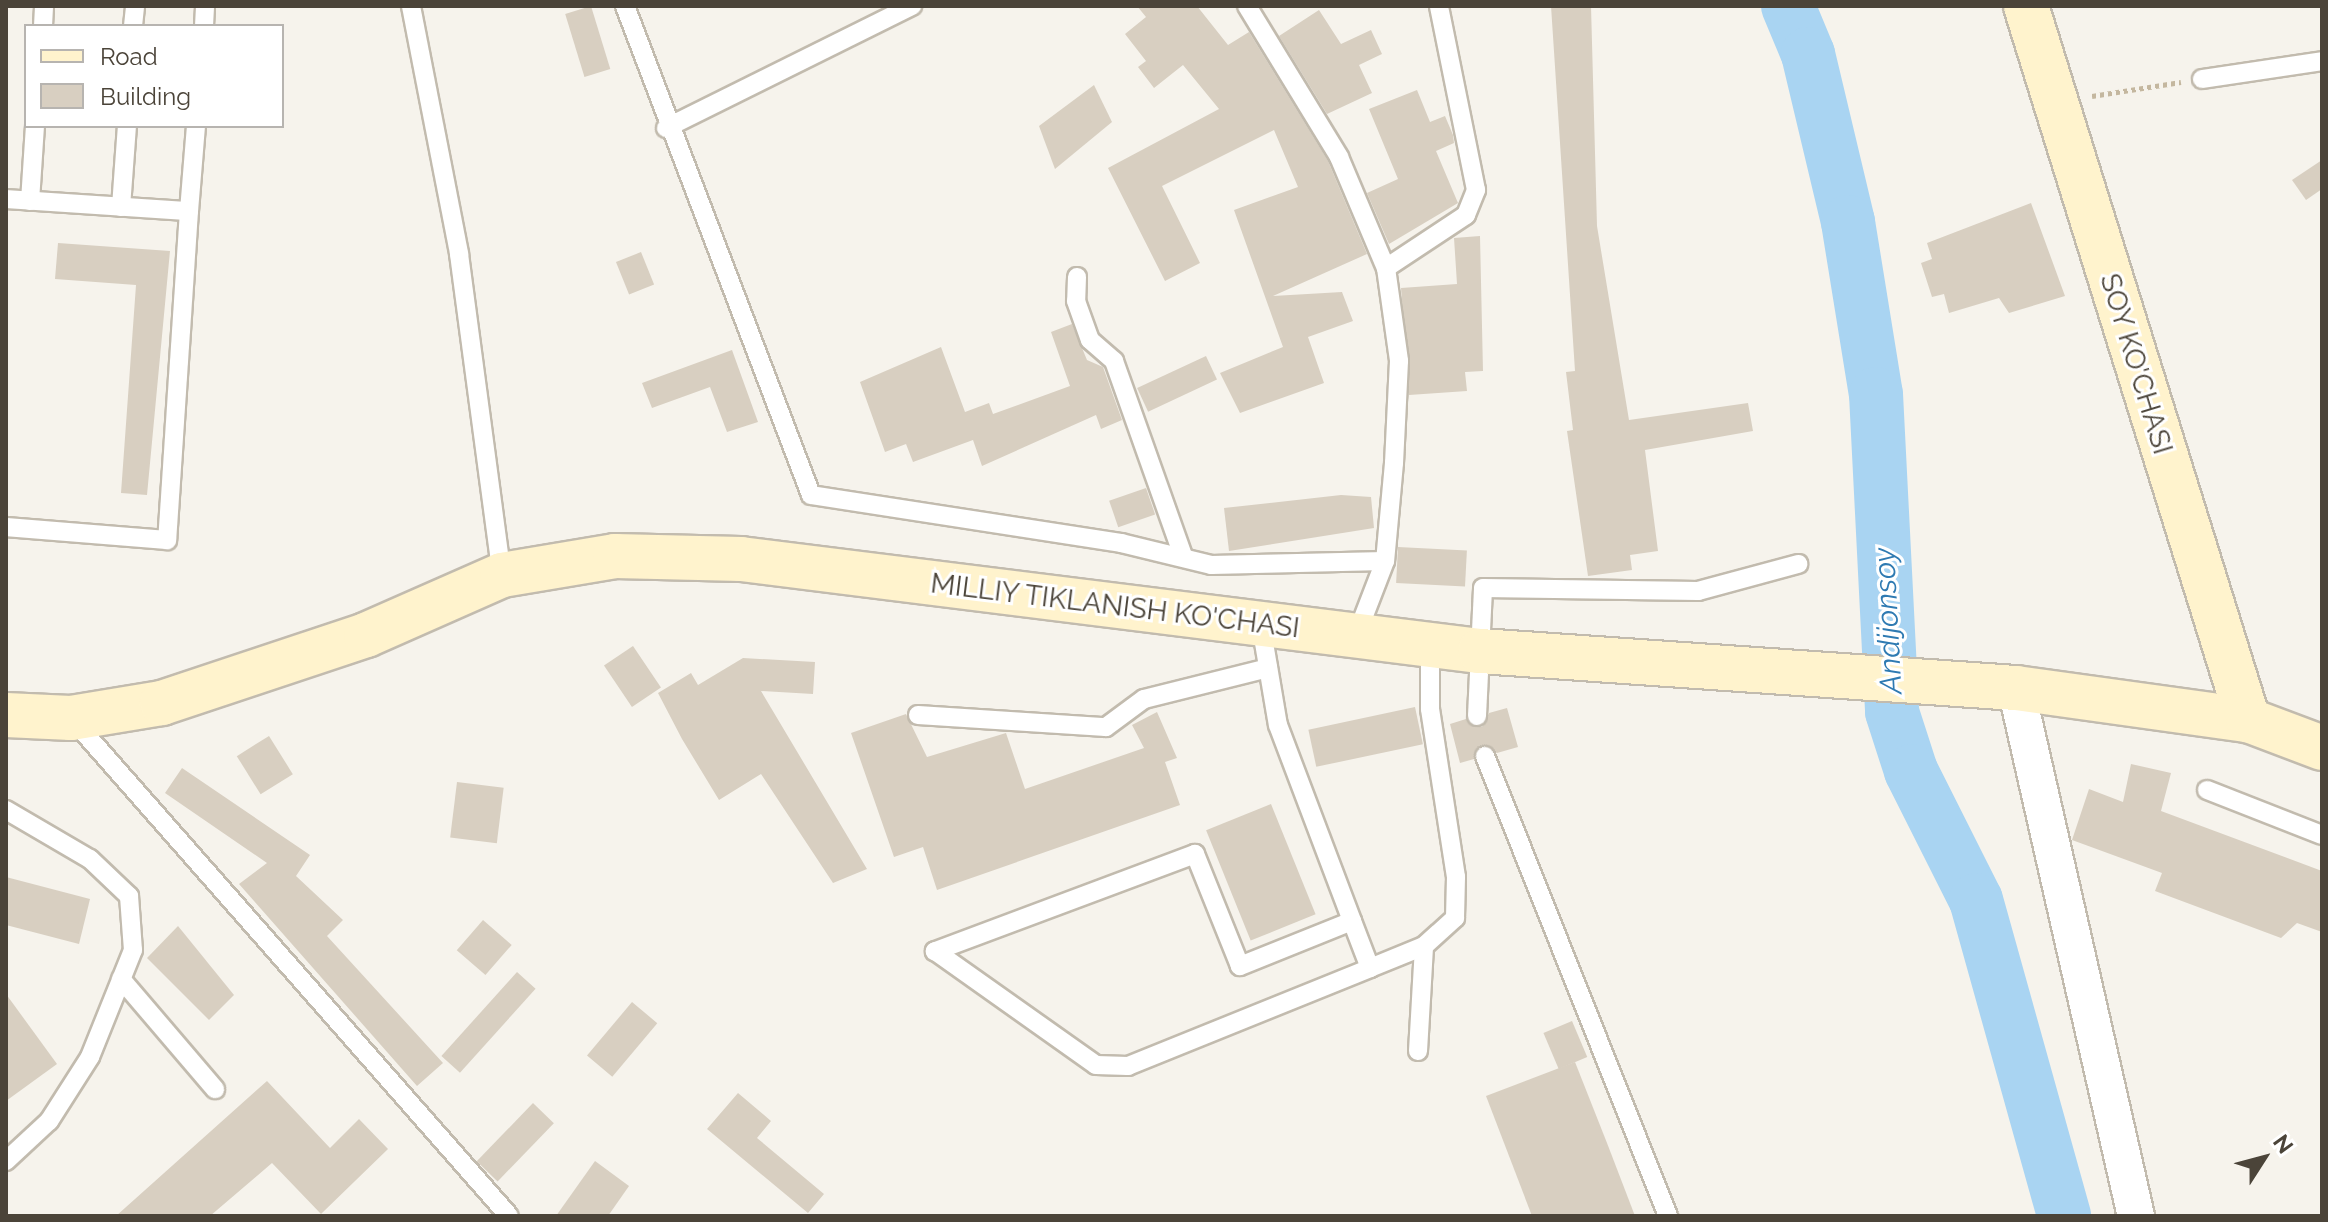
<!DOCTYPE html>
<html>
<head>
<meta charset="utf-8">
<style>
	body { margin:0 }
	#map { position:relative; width:2328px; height:1222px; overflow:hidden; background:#f6f3ec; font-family:Raleway,sans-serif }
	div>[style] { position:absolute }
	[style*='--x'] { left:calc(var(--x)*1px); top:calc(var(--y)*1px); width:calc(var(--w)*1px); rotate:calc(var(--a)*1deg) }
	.river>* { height:54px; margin:-27px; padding:0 27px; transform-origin:27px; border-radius:27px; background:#a9d4f2 }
	.building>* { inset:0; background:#d8cfc1; transform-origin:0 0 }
	.path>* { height:5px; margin-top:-2.5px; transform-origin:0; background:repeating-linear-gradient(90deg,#c4b79f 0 4px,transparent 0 8px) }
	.roads { filter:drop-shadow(2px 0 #c2bbae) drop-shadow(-2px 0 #c2bbae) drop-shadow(0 2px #c2bbae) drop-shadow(0 -2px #c2bbae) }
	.service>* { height:18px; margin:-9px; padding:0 9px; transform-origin:9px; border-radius:9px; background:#fff }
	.minor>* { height:36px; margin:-18px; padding:0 18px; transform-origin:18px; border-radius:18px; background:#fff }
	.secondary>* { height:44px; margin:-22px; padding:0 22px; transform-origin:22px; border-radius:22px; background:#fff3cd }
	span { translate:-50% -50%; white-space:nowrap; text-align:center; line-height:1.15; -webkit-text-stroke:6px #fff; paint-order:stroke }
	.street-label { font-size:28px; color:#4b4439 }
	.water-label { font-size:30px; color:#2e7ab2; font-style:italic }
	.frame { position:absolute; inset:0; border:8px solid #4b4439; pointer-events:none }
	.legend { position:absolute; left:24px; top:24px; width:260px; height:104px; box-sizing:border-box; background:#fff; border:2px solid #b7b4b0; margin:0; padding:10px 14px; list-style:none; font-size:24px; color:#4b4439 }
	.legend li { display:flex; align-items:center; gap:16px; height:40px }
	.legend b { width:40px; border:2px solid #b7b4b0 }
	.north { position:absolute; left:2224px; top:1118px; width:80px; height:80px; -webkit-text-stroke:6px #fff; paint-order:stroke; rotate:54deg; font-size:22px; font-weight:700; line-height:32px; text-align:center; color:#4b4439 }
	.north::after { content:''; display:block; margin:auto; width:28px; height:36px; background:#4b4439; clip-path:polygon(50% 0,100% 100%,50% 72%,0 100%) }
</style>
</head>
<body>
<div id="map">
	<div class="river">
		<div style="--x:1788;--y:6;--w:52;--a:67.4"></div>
		<div style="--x:1808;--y:54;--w:173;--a:76.6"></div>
		<div style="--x:1848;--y:222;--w:174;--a:80.8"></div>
		<div style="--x:1876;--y:394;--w:318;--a:87.1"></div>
		<div style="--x:1892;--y:712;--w:62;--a:72.1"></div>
		<div style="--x:1911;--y:771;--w:144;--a:63.3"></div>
		<div style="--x:1976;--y:900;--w:328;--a:74.4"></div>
	</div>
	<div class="building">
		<div style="left:591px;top:6px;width:66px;height:27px;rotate:73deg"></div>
		<div style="clip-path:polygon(1137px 6px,1197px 6px,1228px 45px,1249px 32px,1328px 161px,1367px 254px,1273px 296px,1342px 292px,1353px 321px,1308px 337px,1324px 383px,1240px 413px,1220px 373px,1283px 347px,1234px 210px,1298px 187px,1274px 130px,1162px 186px,1200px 263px,1165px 281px,1108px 168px,1219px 109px,1183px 65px,1154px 88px,1138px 67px,1146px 61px,1125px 34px,1146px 17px)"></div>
		<div style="clip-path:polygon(1551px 6px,1591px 6px,1597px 226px,1629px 420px,1748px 403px,1753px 431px,1645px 450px,1658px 551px,1630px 555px,1632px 570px,1588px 576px,1567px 431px,1573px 430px,1566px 372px,1575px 371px)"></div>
		<div style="clip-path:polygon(1319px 10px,1341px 44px,1371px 30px,1382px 54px,1359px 65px,1372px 93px,1327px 114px,1279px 36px)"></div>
		<div style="clip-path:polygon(1094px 85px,1112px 122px,1055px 169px,1039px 126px)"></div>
		<div style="clip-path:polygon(1417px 90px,1430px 122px,1445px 116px,1453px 135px,1454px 143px,1436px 151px,1458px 203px,1389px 244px,1367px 193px,1398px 179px,1369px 109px)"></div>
		<div style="clip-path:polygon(2322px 160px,2322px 189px,2306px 200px,2292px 180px)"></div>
		<div style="clip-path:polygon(2031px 203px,2065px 296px,2009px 313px,1999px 298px,1949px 313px,1944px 294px,1932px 297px,1921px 263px,1932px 259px,1927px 243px)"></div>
		<div style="clip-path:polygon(1480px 236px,1483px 371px,1465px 372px,1467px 391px,1409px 395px,1401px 288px,1457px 284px,1454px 238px)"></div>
		<div style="clip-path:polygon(58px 243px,170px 251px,147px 495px,121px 493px,136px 285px,55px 279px)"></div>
		<div style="left:641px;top:252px;width:35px;height:27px;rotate:68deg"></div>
		<div style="clip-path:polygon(1072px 324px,1087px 360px,1103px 367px,1122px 420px,1101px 429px,1096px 415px,982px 466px,973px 440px,913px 462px,906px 444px,885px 452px,860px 382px,941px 347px,965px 412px,989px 403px,993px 414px,1070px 386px,1051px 332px)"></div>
		<div style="clip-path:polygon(732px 350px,758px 422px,727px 432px,710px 387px,652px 408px,642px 383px)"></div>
		<div style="left:1206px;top:356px;width:26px;height:76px;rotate:65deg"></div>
		<div style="left:1146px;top:488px;width:28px;height:39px;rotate:71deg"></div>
		<div style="clip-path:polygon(1341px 495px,1371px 497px,1374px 528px,1229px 551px,1224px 508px)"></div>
		<div style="left:1398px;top:547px;width:69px;height:36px;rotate:3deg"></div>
		<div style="left:633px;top:646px;width:50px;height:35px;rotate:56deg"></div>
		<div style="clip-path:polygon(743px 658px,815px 662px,813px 694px,761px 691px,867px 869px,833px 883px,761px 774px,719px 800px,682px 739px,658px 693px,691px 673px,698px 685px)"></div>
		<div style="left:1415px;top:707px;width:38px;height:109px;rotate:78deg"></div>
		<div style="clip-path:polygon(1507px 708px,1518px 747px,1497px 753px,1481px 745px,1474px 759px,1460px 763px,1450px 724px,1466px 719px,1482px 727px,1489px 713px)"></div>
		<div style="clip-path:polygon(1157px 712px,1177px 758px,1165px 762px,1180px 805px,937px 890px,923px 847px,894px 857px,851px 733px,906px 714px,927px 757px,1006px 733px,1025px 789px,1144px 748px,1132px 725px)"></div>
		<div style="left:269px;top:736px;width:45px;height:38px;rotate:58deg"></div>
		<div style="clip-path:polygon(2131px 764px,2171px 773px,2161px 811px,2322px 871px,2322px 932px,2297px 923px,2281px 938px,2155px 891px,2162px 873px,2072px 840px,2089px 789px,2123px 802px)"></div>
		<div style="clip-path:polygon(182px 768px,310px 855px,296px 876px,343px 920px,327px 936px,443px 1063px,417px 1086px,239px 884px,267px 863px,165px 793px)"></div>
		<div style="left:457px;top:782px;width:47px;height:56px;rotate:7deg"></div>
		<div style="left:1271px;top:804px;width:119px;height:70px;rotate:68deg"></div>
		<div style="clip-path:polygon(6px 877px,90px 899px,79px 944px,6px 925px)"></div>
		<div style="left:483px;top:920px;width:38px;height:40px;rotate:41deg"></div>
		<div style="clip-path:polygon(178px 926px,234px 995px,209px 1020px,147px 958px)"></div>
		<div style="left:517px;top:972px;width:25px;height:113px;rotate:42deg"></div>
		<div style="clip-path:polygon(6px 994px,57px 1064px,6px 1101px)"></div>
		<div style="left:632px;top:1002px;width:33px;height:70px;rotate:40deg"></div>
		<div style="left:1572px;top:1021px;width:39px;height:31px;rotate:67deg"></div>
		<div style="clip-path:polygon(1575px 1062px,1607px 1143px,1635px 1216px,1532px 1216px,1486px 1096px)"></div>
		<div style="clip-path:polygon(267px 1081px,330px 1148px,359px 1119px,388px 1149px,321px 1214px,272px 1163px,210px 1216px,116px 1216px)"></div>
		<div style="clip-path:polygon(738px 1093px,771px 1121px,757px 1138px,824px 1194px,808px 1213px,707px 1129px)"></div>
		<div style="left:533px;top:1103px;width:29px;height:81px;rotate:44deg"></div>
		<div style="clip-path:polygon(595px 1161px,629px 1186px,608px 1216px,556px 1216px)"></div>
	</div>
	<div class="path">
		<div style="--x:2092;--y:96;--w:90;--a:-8.9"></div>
	</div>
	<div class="roads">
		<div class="service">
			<div style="--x:411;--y:6;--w:253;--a:79"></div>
			<div style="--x:459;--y:254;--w:324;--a:82.4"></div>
			<div style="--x:625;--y:6;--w:523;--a:69.17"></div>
			<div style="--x:811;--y:495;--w:314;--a:8.8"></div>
			<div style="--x:1121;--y:543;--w:93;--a:13.7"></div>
			<div style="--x:1211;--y:565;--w:174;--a:-1.3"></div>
			<div style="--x:1247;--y:6;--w:177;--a:58.6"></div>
			<div style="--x:1339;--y:157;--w:121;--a:67.1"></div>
			<div style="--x:1386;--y:268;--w:94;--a:82"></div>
			<div style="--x:1399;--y:361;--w:102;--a:92.8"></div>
			<div style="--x:1394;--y:463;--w:98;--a:95.2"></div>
			<div style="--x:1385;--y:561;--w:80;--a:111.1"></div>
			<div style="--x:43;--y:26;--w:20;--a:-87"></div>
			<div style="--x:133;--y:26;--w:20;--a:-84"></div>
			<div style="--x:204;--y:26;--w:20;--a:-87"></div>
			<div style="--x:2202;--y:79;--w:121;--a:-8.5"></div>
			<div style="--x:666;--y:128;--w:275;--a:-26.4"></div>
			<div style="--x:6;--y:199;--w:183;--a:3.8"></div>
			<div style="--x:189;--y:211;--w:330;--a:93.8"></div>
			<div style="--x:167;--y:540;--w:162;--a:-175.4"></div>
			<div style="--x:30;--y:201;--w:75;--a:-86.2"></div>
			<div style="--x:121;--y:207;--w:81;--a:-85.8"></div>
			<div style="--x:189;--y:211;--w:85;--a:-85.3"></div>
			<div style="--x:1386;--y:268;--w:96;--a:-33.5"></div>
			<div style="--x:1466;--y:215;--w:27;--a:-68"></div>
			<div style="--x:1476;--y:190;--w:188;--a:-101.4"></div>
			<div style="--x:1077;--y:277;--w:24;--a:92"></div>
			<div style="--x:1076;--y:301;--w:41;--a:70.3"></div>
			<div style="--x:1090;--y:340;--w:32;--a:41"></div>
			<div style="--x:1114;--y:361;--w:207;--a:70.5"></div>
			<div style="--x:1261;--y:625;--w:101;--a:80.4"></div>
			<div style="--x:1278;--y:725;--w:210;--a:69.3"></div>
			<div style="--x:918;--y:715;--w:188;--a:3.7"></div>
			<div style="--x:1106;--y:727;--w:47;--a:-36.4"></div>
			<div style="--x:1144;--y:699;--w:128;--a:-14"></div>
			<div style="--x:1477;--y:716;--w:128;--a:-87.3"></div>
			<div style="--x:1483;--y:588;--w:215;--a:0.8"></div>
			<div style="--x:1698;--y:591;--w:104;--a:-15.1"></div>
			<div style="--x:73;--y:720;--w:660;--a:48.68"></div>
			<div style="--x:1485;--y:756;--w:495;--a:68.3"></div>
			<div style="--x:2207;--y:790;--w:123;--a:21.4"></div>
			<div style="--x:6;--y:810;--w:97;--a:30.3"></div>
			<div style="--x:90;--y:859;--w:54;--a:43.5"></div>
			<div style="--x:129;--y:896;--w:54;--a:85.8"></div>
			<div style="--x:133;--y:950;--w:115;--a:111.9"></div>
			<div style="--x:90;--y:1057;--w:76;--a:122.6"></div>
			<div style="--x:49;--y:1121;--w:59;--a:137.1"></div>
			<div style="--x:1370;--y:968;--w:50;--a:-111"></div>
			<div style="--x:1352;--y:921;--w:121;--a:158.1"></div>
			<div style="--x:1240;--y:966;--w:121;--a:-111.9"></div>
			<div style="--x:1195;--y:854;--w:278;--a:159.5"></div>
			<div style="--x:935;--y:951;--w:197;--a:35.3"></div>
			<div style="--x:1096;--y:1065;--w:32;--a:2"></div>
			<div style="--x:1128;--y:1066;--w:261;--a:-22"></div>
			<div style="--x:1370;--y:968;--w:58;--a:-22.2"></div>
			<div style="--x:1424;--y:946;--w:42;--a:-42.1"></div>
			<div style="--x:1455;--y:918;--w:41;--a:-88.6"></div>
			<div style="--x:1456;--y:877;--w:170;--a:-98.8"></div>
			<div style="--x:1430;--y:709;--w:64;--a:-90"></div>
			<div style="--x:121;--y:979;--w:145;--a:49.5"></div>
			<div style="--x:1418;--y:1051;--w:105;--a:-86.7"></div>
		</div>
		<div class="minor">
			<div style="--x:2016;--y:688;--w:541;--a:77.2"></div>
		</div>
		<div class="secondary">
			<div style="--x:2026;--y:6;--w:748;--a:72.73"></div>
			<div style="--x:6;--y:715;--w:65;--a:2.6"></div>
			<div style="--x:71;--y:718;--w:92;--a:-9.4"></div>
			<div style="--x:162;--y:703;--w:215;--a:-18.4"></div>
			<div style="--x:366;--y:635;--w:149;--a:-23.8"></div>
			<div style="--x:502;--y:575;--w:115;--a:-9.5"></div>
			<div style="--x:615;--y:556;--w:126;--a:1.4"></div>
			<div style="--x:741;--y:559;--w:745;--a:7.1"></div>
			<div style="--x:1480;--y:651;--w:537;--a:3.95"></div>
			<div style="--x:2016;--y:688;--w:234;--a:7.9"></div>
			<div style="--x:2248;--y:720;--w:79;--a:20.7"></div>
		</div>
	</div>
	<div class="street-label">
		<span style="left:2136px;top:364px;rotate:73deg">SOY KO'CHASI</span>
		<span style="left:1115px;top:606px;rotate:7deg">MILLIY TIKLANISH KO'CHASI</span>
	</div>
	<div class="water-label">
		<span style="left:1888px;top:621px;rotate:-93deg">Andijonsoy</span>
	</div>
	<div class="frame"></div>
	<ul class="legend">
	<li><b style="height:10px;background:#fff3cd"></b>Road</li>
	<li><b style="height:22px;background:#d8cfc1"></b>Building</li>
	</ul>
	<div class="north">N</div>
</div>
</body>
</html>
